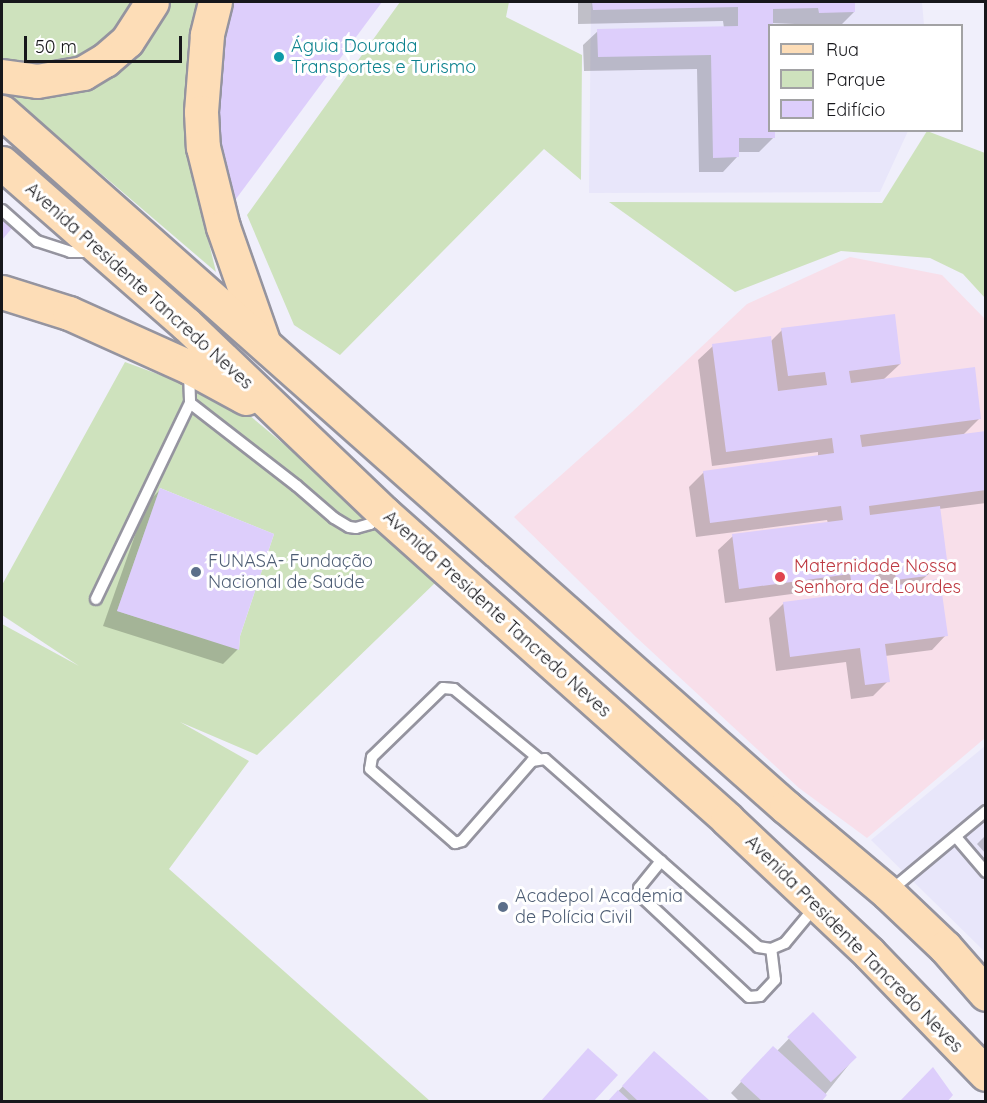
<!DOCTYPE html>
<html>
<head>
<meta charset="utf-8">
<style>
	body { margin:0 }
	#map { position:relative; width:987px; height:1103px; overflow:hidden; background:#f0effb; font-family:Quicksand,sans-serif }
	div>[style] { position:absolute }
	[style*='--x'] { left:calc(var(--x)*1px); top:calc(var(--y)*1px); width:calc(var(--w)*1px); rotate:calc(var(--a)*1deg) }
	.built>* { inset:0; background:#e8e6fa }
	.medical>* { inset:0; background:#f8dfea }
	.green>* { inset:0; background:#cee2bd }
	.shadow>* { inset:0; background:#0003 }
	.building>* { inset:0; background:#ddcefb; transform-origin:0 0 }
	.roads { filter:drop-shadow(2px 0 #95949f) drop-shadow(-2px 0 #95949f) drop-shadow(0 2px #95949f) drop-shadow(0 -2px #95949f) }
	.lane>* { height:10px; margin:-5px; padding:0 5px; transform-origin:5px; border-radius:5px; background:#fff }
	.primary>* { height:33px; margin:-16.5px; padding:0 16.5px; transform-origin:16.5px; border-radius:16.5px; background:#fdddb7 }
	.dots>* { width:16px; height:16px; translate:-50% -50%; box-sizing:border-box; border:3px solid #fff; border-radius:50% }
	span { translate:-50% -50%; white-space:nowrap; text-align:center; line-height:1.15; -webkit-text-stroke:6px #fff; paint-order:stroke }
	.culture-label { font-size:18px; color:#0d838f }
	.left { translate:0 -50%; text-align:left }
	.street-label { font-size:18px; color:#17171b }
	.service-label { font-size:18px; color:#4e5e75 }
	.health-label { font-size:18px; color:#be3a42 }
	.frame { position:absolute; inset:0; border:3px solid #17171b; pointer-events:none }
	.legend { position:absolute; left:768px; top:24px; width:195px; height:108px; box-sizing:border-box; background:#fff; border:2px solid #a2a2a4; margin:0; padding:8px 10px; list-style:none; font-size:18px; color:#17171b }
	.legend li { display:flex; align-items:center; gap:12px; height:30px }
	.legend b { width:30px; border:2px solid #a2a2a4 }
	.scale { position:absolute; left:24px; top:36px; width:158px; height:27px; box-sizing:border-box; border:3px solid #17171b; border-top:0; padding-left:8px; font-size:18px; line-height:21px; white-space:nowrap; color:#17171b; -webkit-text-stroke:4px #fff; paint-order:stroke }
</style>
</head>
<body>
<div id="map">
	<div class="built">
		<div style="clip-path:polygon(591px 2px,922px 2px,924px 25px,770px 26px,770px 130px,908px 131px,880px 192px,589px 193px)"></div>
		<div style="clip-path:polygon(985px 746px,985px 952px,871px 840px)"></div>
	</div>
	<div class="medical">
		<div style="clip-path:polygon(850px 257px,942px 275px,985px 319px,985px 738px,867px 838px,799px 788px,636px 637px,514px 517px,632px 412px,747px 304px)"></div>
	</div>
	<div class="green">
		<div style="clip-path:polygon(2px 2px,141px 2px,97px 54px,56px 68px,2px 67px)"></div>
		<div style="clip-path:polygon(160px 2px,198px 2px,184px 107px,192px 173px,216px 272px,2px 89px,53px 88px)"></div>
		<div style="clip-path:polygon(400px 2px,509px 2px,506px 17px,582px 55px,581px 180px,544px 149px,340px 355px,294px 325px,247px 215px)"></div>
		<div style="clip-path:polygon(927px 131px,985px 153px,985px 298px,963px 274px,930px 258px,841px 251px,735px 292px,609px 202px,882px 203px)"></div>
		<div style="clip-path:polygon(evenodd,125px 362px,228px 400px,249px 415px,335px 487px,437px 581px,257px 755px,180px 722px,249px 761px,169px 869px,430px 1101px,2px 1101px,2px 624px,79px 666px,2px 615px,2px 585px,125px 362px,160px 488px,274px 534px,240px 636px,239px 649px,117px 611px,160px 488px)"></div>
	</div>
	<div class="shadow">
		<div style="clip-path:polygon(222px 2px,380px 2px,229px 206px)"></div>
		<div style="clip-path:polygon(578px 2px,854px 2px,854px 12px,840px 26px,772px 23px,770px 26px,770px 130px,774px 137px,759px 152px,737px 152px,737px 157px,723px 172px,699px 172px,697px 69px,584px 71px,583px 45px,598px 31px,724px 28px,723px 21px,578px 24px)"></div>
		<div style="clip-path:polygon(evenodd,782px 330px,900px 364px,883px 380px,980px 418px,962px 436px,986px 432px,986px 503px,939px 509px,945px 560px,917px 584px,946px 635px,932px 650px,885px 656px,888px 681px,873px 696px,851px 699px,846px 662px,776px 671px,769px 618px,784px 603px,837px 596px,836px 588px,725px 603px,718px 550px,733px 536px,828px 523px,827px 520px,696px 537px,689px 487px,704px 472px,818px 457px,818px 452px,712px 466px,698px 360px,713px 346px,770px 342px,782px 330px,880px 579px,881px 588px,876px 589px,875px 580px,880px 579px)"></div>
		<div style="clip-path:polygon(160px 490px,239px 635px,238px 649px,223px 664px,103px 626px,146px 504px)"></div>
		<div style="clip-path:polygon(986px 835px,986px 854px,977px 844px)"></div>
		<div style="clip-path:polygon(802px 1025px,855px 1057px,819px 1102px,740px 1102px,731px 1093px,762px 1059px,777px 1051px)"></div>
		<div style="clip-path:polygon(644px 1064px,706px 1102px,608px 1102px)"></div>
	</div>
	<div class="building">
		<div style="clip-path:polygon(222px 2px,382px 2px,230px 207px,211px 113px)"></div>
		<div style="clip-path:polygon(592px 2px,855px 2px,855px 12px,819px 13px,818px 8px,773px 9px,773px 26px,770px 26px,770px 130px,775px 130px,775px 138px,739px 138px,739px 157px,713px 158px,711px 55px,598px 57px,597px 29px,738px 26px,738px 7px,593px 10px)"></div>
		<div style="clip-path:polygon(2px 217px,13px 227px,2px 240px)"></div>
		<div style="clip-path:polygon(895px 314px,901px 364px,849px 371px,851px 383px,975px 367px,981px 419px,860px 435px,862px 447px,986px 431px,986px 490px,869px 506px,870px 515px,940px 506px,947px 560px,925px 563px,927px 576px,896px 580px,894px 565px,875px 568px,877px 588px,940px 579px,948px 636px,885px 644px,890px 682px,865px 685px,860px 648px,790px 657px,783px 602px,853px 593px,850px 574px,739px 589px,732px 534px,843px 520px,841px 506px,710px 523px,703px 471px,834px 453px,832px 438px,726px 452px,712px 344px,771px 336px,778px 391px,827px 385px,825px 372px,788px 376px,781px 328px)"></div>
		<div style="clip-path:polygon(160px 488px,274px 534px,240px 636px,239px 650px,117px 611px)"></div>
		<div style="left:813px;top:1012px;width:63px;height:36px;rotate:46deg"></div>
		<div style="clip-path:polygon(773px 1046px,827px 1095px,821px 1102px,763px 1102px,740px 1081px)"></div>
		<div style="clip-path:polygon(588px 1048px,618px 1075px,593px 1102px,540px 1102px)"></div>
		<div style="clip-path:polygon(654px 1051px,709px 1100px,708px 1102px,639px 1102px,622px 1086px)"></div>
		<div style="clip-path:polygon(933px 1067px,953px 1095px,947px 1102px,899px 1102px)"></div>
		<div style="clip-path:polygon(618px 1090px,631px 1102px,607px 1102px)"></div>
	</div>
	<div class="roads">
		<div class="lane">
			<div style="--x:2;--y:210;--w:47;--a:41.5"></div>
			<div style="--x:37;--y:241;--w:35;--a:18"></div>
			<div style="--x:70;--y:252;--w:23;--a:0"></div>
			<div style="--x:189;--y:372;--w:31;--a:88"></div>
			<div style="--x:190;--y:403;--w:135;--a:37.8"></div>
			<div style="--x:297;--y:486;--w:49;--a:40.9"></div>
			<div style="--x:334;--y:518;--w:17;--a:31"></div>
			<div style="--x:349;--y:527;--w:7;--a:8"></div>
			<div style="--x:356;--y:528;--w:15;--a:-16"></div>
			<div style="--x:370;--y:524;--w:14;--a:-39"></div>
			<div style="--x:96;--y:599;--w:217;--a:-64.4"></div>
			<div style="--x:539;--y:759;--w:110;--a:-140.5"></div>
			<div style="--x:454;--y:689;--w:11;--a:-175"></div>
			<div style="--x:443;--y:688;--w:99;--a:135.8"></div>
			<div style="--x:372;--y:757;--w:12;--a:99"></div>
			<div style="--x:370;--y:769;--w:113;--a:41"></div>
			<div style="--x:455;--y:843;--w:7;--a:-16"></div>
			<div style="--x:462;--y:841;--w:106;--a:-48.8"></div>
			<div style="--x:532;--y:761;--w:13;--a:-9"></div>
			<div style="--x:545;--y:759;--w:284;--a:41.4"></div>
			<div style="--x:758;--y:947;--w:13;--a:9"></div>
			<div style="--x:771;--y:949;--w:15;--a:-23"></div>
			<div style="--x:785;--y:943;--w:47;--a:-50.2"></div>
			<div style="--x:956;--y:837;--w:46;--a:49.4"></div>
			<div style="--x:661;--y:861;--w:35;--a:129"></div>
			<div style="--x:639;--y:888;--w:9;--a:72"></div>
			<div style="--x:642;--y:897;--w:146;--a:43.1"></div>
			<div style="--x:749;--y:997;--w:11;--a:-5"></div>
			<div style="--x:760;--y:996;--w:22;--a:-47"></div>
			<div style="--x:775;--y:980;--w:31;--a:-97"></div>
			<div style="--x:890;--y:891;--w:125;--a:-39.8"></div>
		</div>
		<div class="primary">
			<div style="--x:215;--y:2;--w:34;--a:104"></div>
			<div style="--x:207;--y:35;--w:77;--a:94.5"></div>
			<div style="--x:201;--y:112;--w:35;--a:87"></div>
			<div style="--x:203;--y:147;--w:82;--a:76"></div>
			<div style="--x:223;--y:227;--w:121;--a:70.7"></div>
			<div style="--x:2;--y:76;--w:35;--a:8"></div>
			<div style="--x:37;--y:81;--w:47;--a:-9.9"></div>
			<div style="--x:83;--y:73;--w:26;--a:-31"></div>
			<div style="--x:105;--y:60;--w:29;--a:-41"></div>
			<div style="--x:127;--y:41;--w:46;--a:-57.3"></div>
			<div style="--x:2;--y:112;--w:1048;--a:41.56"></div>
			<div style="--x:786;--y:807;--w:133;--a:40.1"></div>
			<div style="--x:888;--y:893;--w:79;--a:43.5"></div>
			<div style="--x:945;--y:947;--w:62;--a:48.9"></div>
			<div style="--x:2;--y:163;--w:244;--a:41.2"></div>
			<div style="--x:186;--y:324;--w:274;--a:43.7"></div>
			<div style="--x:384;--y:513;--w:460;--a:41.7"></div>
			<div style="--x:727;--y:819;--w:195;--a:43.3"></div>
			<div style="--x:869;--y:953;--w:168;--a:46"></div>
			<div style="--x:2;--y:292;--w:70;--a:17.4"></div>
			<div style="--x:69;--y:313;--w:132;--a:24.2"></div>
			<div style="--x:189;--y:367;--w:65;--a:28.5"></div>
		</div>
	</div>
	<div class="dots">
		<div style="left:279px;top:57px;background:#0f9aa8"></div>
		<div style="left:196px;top:572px;background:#5c6f8a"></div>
		<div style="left:780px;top:577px;background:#e0444e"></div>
		<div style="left:503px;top:907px;background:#5c6f8a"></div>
	</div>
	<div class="culture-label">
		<span class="left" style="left:291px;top:57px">Águia Dourada<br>Transportes e Turismo</span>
	</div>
	<div class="street-label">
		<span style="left:139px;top:286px;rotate:42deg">Avenida Presidente Tancredo Neves</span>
		<span style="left:497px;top:614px;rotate:42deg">Avenida Presidente Tancredo Neves</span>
		<span style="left:854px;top:944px;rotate:45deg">Avenida Presidente Tancredo Neves</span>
	</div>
	<div class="service-label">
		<span class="left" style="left:208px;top:572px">FUNASA- Fundação<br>Nacional de Saúde</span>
		<span class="left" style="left:515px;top:907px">Acadepol Academia<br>de Polícia Civil</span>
	</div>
	<div class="health-label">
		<span class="left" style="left:794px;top:577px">Maternidade Nossa<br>Senhora de Lourdes</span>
	</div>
	<div class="frame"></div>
	<ul class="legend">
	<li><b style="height:8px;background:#fdddb7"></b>Rua</li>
	<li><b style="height:16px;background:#cee2bd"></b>Parque</li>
	<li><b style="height:16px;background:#ddcefb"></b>Edifício</li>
	</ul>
	<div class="scale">50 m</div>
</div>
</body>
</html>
